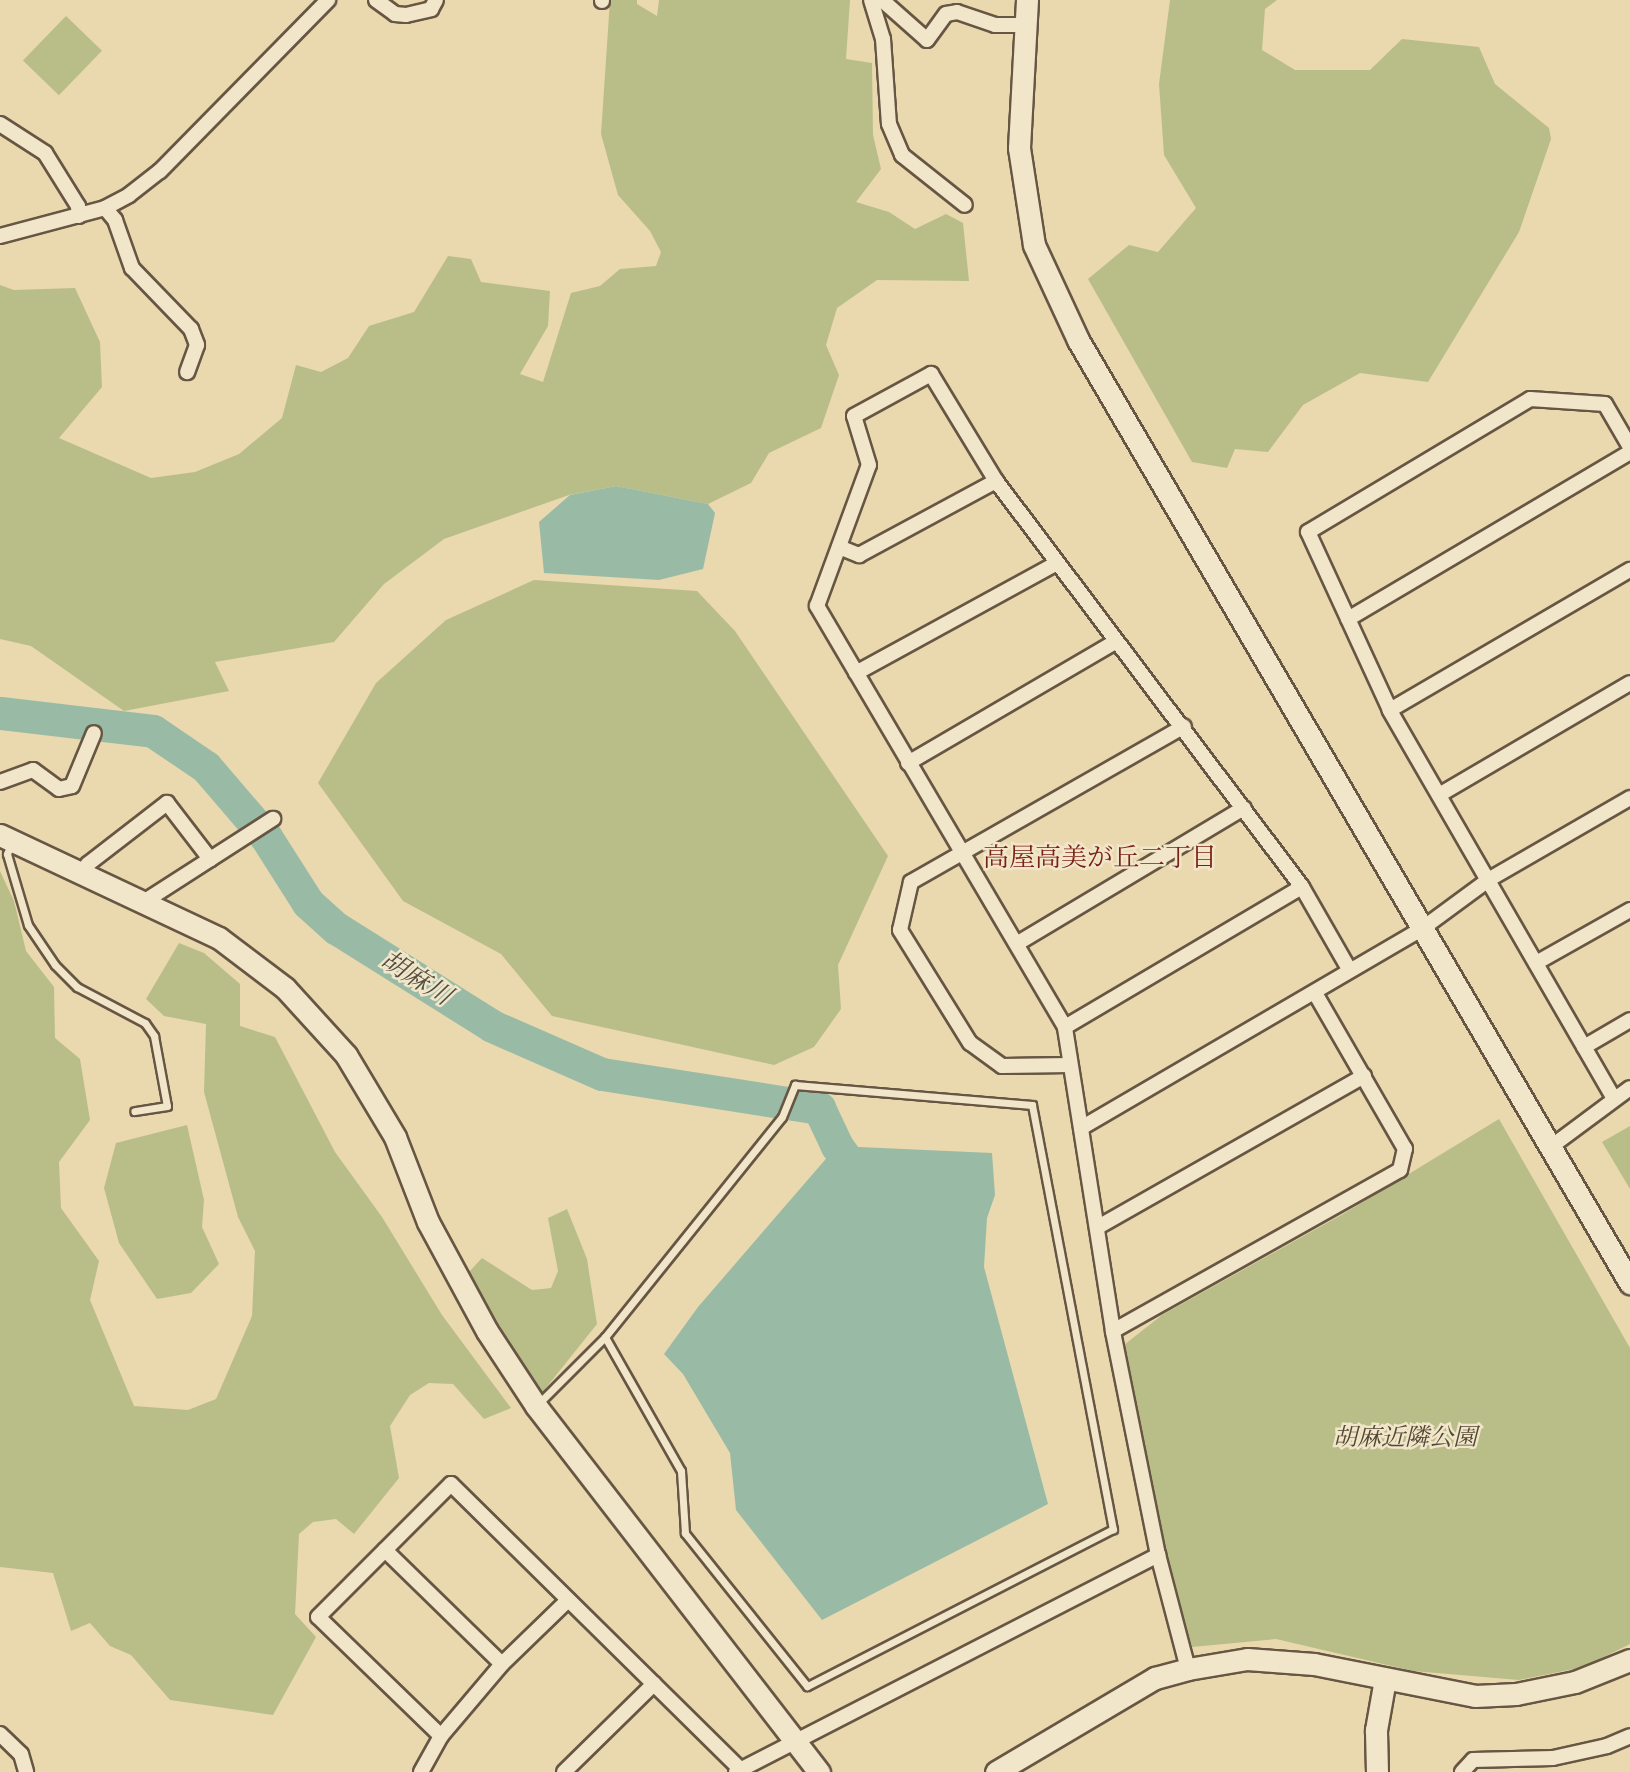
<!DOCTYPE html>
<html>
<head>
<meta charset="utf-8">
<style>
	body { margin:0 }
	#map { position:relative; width:1630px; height:1772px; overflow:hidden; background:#ead8ae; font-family:"IM FELL Great Primer","Noto Serif JP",serif }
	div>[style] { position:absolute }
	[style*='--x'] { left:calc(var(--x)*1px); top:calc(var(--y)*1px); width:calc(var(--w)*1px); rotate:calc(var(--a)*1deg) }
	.green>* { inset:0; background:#b9be89; transform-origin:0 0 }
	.water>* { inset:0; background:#99bba6 }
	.river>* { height:33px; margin:-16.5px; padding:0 16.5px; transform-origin:16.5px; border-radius:16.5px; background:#99bba6 }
	.roads { filter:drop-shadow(2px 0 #675643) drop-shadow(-2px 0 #675643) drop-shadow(0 2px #675643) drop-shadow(0 -2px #675643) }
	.lane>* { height:7px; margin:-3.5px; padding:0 3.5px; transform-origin:3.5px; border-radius:3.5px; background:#f1e6ca }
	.street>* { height:14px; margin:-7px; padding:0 7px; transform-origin:7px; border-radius:7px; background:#f1e6ca }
	.secondary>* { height:21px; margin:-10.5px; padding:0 10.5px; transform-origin:10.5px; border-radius:10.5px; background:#f1e6ca }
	span { translate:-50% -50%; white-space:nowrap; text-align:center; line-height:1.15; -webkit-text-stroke:5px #f1e6ca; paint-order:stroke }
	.park-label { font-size:24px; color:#544834; font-style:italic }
	.neighbourhood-label { font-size:26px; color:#7a1f14 }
	.water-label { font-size:26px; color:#524e41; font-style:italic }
</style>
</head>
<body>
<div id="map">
	<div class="green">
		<div style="clip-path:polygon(610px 0,637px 0,637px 4px,657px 16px,659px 0,850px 0,846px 59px,872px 63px,873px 135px,881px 169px,856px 202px,889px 212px,915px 229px,946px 214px,963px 223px,969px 281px,877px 280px,837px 308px,826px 345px,839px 375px,821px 428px,769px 453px,751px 483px,708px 504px,616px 486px,569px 495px,444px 539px,384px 584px,334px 642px,215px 662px,229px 691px,124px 711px,31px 646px,0 639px,0 285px,14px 290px,75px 288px,100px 342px,102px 387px,59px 438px,151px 478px,195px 472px,239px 454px,282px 418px,296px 365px,321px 372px,348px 358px,369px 326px,414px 312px,448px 256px,471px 259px,481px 282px,550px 291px,548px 326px,520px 374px,543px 382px,571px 293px,600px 286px,620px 269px,656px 266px,661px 252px,650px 231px,618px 195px,601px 134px)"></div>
		<div style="clip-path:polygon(1170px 0,1277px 0,1265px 9px,1262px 50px,1295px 70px,1370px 70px,1402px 39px,1479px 47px,1495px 84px,1549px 128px,1551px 139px,1519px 232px,1428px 382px,1360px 373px,1303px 405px,1268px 452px,1235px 449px,1227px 468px,1192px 462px,1088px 279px,1129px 245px,1158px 252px,1196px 208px,1164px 155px,1159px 84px)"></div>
		<div style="left:66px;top:16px;width:50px;height:62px;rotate:44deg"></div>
		<div style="clip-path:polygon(534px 580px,697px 591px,735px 631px,888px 856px,838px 965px,841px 1009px,814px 1047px,774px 1065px,552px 1016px,501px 954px,403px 901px,318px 783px,376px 683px,446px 620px)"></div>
		<div style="clip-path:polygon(0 871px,14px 901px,26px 951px,54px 987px,55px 1038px,80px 1059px,90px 1120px,59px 1162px,61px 1208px,99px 1261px,90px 1300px,134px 1406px,188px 1410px,216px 1399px,252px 1316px,255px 1251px,238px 1217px,204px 1092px,206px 1024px,164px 1016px,146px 999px,179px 943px,204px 953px,240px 984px,240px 1026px,275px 1037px,335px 1152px,382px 1217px,442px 1315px,511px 1408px,484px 1419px,453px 1384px,429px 1383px,410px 1395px,390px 1426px,399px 1478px,354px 1534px,336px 1519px,313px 1522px,299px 1534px,295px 1614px,316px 1637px,273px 1715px,170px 1700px,131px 1655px,110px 1646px,90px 1623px,71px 1631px,53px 1573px,0 1567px)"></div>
		<div style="clip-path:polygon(1499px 1119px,1630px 1348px,1630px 1644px,1584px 1667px,1519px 1680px,1413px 1671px,1276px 1639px,1192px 1647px,1149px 1486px,1124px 1345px,1162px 1315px,1343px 1214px)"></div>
		<div style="clip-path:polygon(187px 1125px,204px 1200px,202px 1227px,219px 1264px,191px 1293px,157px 1299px,119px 1243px,104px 1188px,116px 1143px)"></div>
		<div style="clip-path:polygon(1630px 1126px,1630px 1189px,1602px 1142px)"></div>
		<div style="clip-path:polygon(567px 1209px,587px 1259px,597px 1324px,541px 1394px,498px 1335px,469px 1272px,482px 1258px,532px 1290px,551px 1288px,558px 1271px,548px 1218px)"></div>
	</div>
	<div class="water">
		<div style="clip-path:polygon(616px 486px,708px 504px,715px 513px,703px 569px,659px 580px,544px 573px,539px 522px,570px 495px)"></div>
		<div style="clip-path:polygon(837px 1146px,992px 1153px,995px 1195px,987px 1218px,984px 1267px,1048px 1504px,822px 1620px,736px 1510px,730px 1453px,683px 1374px,664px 1354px,698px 1307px)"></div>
	</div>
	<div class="river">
		<div style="--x:0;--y:713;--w:154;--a:6.7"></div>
		<div style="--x:153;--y:731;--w:64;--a:34.2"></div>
		<div style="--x:206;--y:767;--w:92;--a:49.4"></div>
		<div style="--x:266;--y:837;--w:78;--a:57.5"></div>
		<div style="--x:308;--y:903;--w:38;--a:42"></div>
		<div style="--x:336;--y:928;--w:184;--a:32.1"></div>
		<div style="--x:492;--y:1026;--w:120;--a:23.6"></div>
		<div style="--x:602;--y:1074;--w:220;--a:8.9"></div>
		<div style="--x:819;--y:1108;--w:42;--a:64.7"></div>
		<div style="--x:837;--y:1146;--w:43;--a:54.5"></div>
	</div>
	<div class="roads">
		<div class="lane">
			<div style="--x:12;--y:842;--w:13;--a:113"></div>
			<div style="--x:7;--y:854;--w:74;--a:73.5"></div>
			<div style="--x:28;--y:925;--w:48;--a:56"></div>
			<div style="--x:55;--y:965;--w:31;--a:45"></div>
			<div style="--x:77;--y:987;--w:77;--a:27.9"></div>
			<div style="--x:145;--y:1023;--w:16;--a:55"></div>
			<div style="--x:154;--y:1036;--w:71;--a:79.5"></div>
			<div style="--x:167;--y:1106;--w:33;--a:171"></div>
			<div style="--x:539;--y:1403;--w:93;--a:-45"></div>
			<div style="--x:605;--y:1337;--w:282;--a:-51.2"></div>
			<div style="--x:782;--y:1117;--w:35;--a:-68"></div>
			<div style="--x:795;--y:1085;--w:238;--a:4.8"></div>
			<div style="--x:1032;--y:1105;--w:432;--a:79.2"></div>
			<div style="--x:1113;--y:1529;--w:344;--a:152.8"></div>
			<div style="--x:807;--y:1686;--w:196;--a:-128.6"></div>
			<div style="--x:685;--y:1533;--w:62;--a:-93.7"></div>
			<div style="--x:681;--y:1471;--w:154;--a:-119.6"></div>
		</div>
		<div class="street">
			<div style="--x:376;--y:0;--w:24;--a:36"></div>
			<div style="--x:395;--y:14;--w:11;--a:5"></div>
			<div style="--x:406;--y:15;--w:26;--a:-13"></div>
			<div style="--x:431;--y:9;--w:10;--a:-61"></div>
			<div style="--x:871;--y:0;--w:41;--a:72.9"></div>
			<div style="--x:883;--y:39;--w:85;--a:86"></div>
			<div style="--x:889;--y:124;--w:34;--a:67"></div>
			<div style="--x:902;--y:155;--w:80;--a:38.4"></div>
			<div style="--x:882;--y:0;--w:60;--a:41.6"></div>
			<div style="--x:927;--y:40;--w:32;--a:-54"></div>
			<div style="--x:946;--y:14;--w:11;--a:-10"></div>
			<div style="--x:957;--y:12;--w:40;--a:18.9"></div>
			<div style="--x:995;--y:25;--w:30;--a:0"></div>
			<div style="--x:602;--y:1;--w:1;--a:-90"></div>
			<div style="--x:0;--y:124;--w:54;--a:32.8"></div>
			<div style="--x:45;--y:153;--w:62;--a:58.1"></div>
			<div style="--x:78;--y:206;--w:10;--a:84"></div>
			<div style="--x:105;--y:208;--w:16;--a:50"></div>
			<div style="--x:115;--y:220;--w:51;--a:70.5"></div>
			<div style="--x:132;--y:268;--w:85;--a:46"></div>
			<div style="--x:191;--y:329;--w:17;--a:69"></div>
			<div style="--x:197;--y:345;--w:29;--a:110"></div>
			<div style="--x:0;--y:236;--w:109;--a:-14.9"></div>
			<div style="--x:105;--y:208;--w:27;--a:-28"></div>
			<div style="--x:129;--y:195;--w:39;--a:-38"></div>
			<div style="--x:160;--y:171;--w:240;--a:-45.5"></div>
			<div style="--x:839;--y:547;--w:22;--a:22"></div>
			<div style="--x:859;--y:555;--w:156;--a:-28.4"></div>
			<div style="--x:1348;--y:619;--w:328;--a:-30.6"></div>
			<div style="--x:856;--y:673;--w:229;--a:-28.7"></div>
			<div style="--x:1390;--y:710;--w:278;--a:-30.3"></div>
			<div style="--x:908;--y:763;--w:240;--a:-30.3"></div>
			<div style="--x:0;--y:782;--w:35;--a:-20"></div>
			<div style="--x:33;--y:770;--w:32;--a:36"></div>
			<div style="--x:59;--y:789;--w:13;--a:-13"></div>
			<div style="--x:72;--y:786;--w:57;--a:-67.5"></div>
			<div style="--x:1439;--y:795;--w:221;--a:-30.4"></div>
			<div style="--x:82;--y:874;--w:12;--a:-59"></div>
			<div style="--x:88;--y:864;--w:100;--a:-37.7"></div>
			<div style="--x:167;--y:803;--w:71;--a:52.5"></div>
			<div style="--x:142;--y:903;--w:156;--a:-32.7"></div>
			<div style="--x:1018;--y:943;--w:263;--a:-30.9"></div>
			<div style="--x:1536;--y:963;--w:108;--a:-29.4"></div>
			<div style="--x:1065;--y:1027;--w:275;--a:-30.6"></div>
			<div style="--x:1584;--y:1047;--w:53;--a:-30.4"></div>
			<div style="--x:1070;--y:1065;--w:68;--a:179.2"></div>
			<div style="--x:1002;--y:1066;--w:39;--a:-144"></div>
			<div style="--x:970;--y:1043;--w:133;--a:-121.8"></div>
			<div style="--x:900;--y:930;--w:49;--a:-77.1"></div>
			<div style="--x:911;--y:882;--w:314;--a:-29.7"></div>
			<div style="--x:1613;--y:1097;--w:447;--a:-120"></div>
			<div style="--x:1390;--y:710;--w:196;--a:-114.7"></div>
			<div style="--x:1308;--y:532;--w:259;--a:-30.9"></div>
			<div style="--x:1530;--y:399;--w:75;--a:3.8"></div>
			<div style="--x:1605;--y:404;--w:50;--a:59.8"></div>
			<div style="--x:1081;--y:1128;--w:396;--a:-30.3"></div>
			<div style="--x:1423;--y:928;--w:81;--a:-36.4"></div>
			<div style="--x:1488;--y:880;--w:164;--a:-30"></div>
			<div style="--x:1552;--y:1146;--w:97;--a:-36.6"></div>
			<div style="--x:1098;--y:1227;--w:306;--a:-29.6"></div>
			<div style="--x:1113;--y:1331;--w:329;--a:-29.3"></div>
			<div style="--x:1400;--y:1170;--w:22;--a:-77"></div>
			<div style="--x:1405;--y:1149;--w:180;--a:-120"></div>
			<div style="--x:385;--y:1550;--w:163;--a:44.3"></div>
			<div style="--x:1188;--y:1669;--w:118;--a:-104.7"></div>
			<div style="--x:1158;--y:1555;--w:228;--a:-101.4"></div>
			<div style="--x:1113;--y:1331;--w:308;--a:-99"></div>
			<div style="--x:1065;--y:1027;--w:489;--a:-120.5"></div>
			<div style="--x:817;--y:606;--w:150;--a:-69.8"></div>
			<div style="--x:869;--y:465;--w:51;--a:-107"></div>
			<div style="--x:854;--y:416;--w:88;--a:-28.6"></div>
			<div style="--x:931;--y:374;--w:125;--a:58.7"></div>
			<div style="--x:996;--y:481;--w:508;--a:52.99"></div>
			<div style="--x:1302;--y:887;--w:95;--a:60.2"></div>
			<div style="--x:0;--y:1734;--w:29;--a:44"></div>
			<div style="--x:21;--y:1754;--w:19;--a:74"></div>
			<div style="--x:441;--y:1736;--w:171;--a:-135.9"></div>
			<div style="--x:318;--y:1617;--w:188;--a:-45"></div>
			<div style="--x:451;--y:1484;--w:406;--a:44.6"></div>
			<div style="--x:421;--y:1772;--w:41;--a:-60.9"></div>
			<div style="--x:441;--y:1736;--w:94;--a:-49.7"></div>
			<div style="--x:502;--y:1664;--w:92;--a:-44.1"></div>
			<div style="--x:564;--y:1772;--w:126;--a:-44.4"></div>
			<div style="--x:736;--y:1772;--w:475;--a:-27.2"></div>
			<div style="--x:1462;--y:1772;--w:16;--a:-47"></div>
			<div style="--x:1473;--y:1760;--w:80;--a:-1.4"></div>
			<div style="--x:1553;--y:1758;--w:55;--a:-12.5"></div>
			<div style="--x:1607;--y:1746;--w:25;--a:-23"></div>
		</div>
		<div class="secondary">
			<div style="--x:1027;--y:0;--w:148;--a:93.1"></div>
			<div style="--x:1019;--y:148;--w:98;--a:81.2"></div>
			<div style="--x:1034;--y:245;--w:105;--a:65.1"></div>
			<div style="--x:1078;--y:340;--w:1093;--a:59.66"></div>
			<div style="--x:0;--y:835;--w:242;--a:25.2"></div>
			<div style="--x:219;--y:938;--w:83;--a:37.1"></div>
			<div style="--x:285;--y:988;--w:91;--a:47.7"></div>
			<div style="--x:346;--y:1055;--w:96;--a:59.1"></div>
			<div style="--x:395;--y:1137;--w:91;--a:68.8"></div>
			<div style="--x:428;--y:1222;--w:124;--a:61.6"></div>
			<div style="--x:487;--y:1331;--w:90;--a:56.8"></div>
			<div style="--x:536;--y:1406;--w:463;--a:52.3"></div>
			<div style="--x:996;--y:1772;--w:185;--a:-30.6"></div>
			<div style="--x:1155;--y:1678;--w:34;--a:-15"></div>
			<div style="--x:1188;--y:1669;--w:60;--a:-9.6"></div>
			<div style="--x:1247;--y:1659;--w:67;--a:4.3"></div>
			<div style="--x:1314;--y:1664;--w:164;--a:11.2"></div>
			<div style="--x:1475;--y:1696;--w:41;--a:-2.8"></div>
			<div style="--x:1516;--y:1694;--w:60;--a:-11.5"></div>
			<div style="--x:1575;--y:1682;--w:59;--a:-21.8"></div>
			<div style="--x:1377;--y:1772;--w:42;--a:-91.4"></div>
			<div style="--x:1376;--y:1730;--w:52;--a:-80"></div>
		</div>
	</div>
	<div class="park-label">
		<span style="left:1405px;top:1438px">胡麻近隣公園</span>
	</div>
	<div class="neighbourhood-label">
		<span style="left:1100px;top:858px">高屋高美が丘二丁目</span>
	</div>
	<div class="water-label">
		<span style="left:416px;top:978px;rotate:32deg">胡麻川</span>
	</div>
</div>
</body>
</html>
